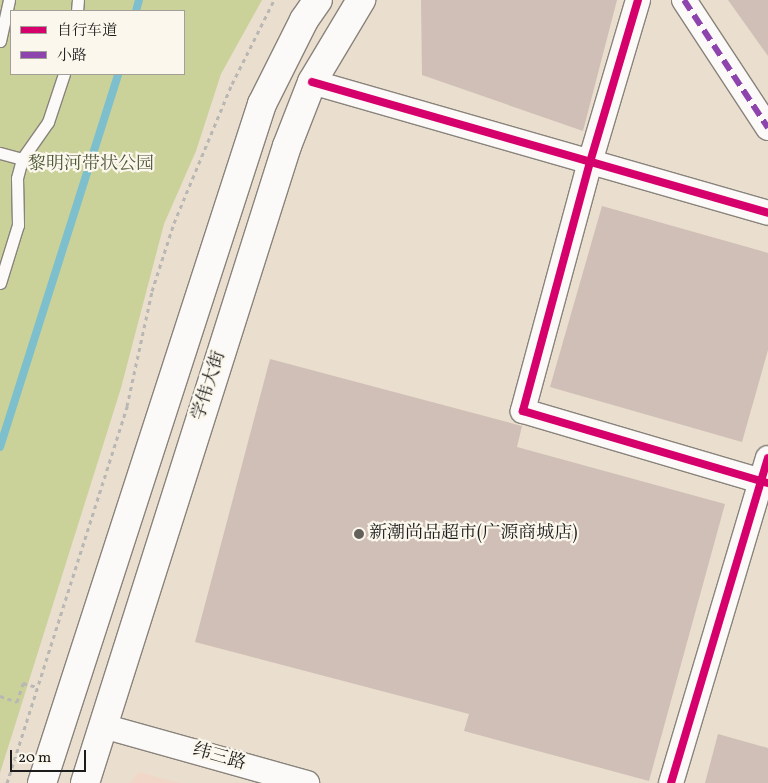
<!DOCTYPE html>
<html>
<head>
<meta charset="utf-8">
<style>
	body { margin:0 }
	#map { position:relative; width:768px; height:783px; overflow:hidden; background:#eadece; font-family:Vollkorn,"Noto Serif SC",serif }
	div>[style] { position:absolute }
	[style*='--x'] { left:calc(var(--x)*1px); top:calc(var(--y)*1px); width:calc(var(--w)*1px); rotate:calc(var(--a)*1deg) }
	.built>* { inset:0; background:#f0d7c7 }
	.green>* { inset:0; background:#cad29a }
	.stream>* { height:8px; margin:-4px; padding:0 4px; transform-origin:4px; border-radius:4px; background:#7dbfcd }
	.building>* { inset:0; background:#d0bfb6 }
	.path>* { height:3px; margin-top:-1.5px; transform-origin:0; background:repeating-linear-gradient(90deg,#b9b7b4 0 4px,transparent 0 8px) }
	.roads { filter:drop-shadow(1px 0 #89837c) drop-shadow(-1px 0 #89837c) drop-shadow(0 1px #89837c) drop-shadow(0 -1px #89837c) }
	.lane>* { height:11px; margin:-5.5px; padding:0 5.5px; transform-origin:5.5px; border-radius:5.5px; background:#fcfaf8 }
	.street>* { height:24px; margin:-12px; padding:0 12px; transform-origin:12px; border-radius:12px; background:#fcfaf8 }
	.primary>* { height:28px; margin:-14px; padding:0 14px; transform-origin:14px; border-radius:14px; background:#fcfaf8 }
	.quiet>* { height:6px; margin-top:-3px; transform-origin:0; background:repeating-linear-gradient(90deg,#8e44ad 0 12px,transparent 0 18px) }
	.cycleway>* { height:8px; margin:-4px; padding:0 4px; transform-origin:4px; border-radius:4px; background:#d6006c }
	.dots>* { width:14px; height:14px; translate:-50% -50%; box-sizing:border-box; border:2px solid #fbf7ec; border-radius:50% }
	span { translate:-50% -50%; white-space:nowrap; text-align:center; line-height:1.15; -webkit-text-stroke:4.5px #fbf7ec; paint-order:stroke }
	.park-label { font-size:18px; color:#4f5939 }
	.street-label { font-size:18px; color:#1c1c1c }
	.poi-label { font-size:18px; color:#1c1c1c }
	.left { translate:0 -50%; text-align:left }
	.legend { position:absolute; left:10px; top:10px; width:175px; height:65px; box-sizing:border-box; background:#fbf7ec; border:1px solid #a29f99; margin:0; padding:6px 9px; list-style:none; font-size:15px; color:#1c1c1c }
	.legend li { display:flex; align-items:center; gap:10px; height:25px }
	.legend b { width:25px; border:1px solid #a29f99 }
	.scale { position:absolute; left:10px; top:750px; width:76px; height:22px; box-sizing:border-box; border:2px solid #1c1c1c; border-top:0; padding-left:6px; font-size:15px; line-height:18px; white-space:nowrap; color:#1c1c1c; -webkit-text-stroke:4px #fbf7ec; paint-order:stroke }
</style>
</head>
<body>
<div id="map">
	<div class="built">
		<div style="clip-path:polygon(139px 772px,180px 783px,130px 783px)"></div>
	</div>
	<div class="green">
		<div style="clip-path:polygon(evenodd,0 0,262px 0,221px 74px,196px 151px,164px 224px,121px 388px,0 773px,0 0,11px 11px,184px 11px,184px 74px,11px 74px,11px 11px)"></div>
	</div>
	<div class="stream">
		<div style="--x:136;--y:11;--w:11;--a:-75"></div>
		<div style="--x:0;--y:447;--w:391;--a:-72.4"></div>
	</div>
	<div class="building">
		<div style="clip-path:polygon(421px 0,617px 0,583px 131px,422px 75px)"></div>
		<div style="clip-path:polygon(728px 0,768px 0,768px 56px)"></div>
		<div style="clip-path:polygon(602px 206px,768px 253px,768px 350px,742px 442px,550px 387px)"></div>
		<div style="clip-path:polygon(270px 359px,522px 426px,517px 447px,725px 504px,649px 781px,464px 731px,469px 714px,195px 642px)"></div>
		<div style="clip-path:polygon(718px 734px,768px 748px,768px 783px,705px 783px)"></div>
	</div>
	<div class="path">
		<div style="--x:0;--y:696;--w:18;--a:19"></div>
		<div style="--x:17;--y:702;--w:20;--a:-72"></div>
		<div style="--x:23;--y:683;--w:15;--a:16"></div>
		<div style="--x:7;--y:783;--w:396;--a:-72.3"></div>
		<div style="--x:127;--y:406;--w:118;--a:-77.7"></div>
		<div style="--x:152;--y:291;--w:71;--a:-72.1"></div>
		<div style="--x:174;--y:223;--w:151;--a:-67.4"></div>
		<div style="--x:232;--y:84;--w:94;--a:-63.4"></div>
	</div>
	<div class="roads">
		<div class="lane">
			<div style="--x:77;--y:11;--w:11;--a:-85"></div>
			<div style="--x:0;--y:41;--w:42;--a:-77.6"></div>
			<div style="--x:0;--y:153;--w:23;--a:15"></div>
			<div style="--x:0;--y:283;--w:61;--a:-72.8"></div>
			<div style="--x:18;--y:225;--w:47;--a:-91.2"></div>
			<div style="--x:17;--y:178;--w:20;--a:-75"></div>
			<div style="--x:22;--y:159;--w:45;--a:-54.9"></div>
			<div style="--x:48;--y:122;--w:51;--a:-71.6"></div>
		</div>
		<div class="street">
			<div style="--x:638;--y:0;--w:169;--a:106.5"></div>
			<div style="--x:590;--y:162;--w:258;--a:105.1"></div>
			<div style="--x:523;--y:411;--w:255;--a:16.4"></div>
			<div style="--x:684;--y:0;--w:153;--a:56.7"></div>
			<div style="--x:312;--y:82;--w:474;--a:16"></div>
			<div style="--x:103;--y:726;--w:212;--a:15.6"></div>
			<div style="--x:671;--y:783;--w:339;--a:-73.4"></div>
		</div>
		<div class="primary">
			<div style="--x:42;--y:783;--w:714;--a:-72.05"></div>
			<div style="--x:262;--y:104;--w:94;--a:-63.4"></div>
			<div style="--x:304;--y:20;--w:24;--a:-55"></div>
			<div style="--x:85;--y:783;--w:668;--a:-72.41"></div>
			<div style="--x:287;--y:146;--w:69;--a:-68.7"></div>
			<div style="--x:312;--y:82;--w:96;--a:-59.1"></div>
		</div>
	</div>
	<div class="quiet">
		<div style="--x:684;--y:0;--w:153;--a:56.7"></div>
	</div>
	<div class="cycleway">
		<div style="--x:638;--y:0;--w:169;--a:106.5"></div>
		<div style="--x:590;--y:162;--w:258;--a:105.1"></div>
		<div style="--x:523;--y:411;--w:255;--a:16.4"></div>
		<div style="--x:312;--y:82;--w:474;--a:16"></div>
		<div style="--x:671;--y:783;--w:339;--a:-73.4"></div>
	</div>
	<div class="dots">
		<div style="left:359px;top:534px;background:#64605a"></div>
	</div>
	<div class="park-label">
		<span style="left:91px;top:165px">黎明河带状公园</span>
	</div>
	<div class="street-label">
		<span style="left:210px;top:386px;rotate:-72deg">学伟大街</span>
		<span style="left:219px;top:758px;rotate:16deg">纬三路</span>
	</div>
	<div class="poi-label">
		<span class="left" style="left:369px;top:534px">新潮尚品超市(广源商城店)</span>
	</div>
	<ul class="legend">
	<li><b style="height:6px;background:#d6006c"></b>自行车道</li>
	<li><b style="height:6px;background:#8e44ad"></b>小路</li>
	</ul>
	<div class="scale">20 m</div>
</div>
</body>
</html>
